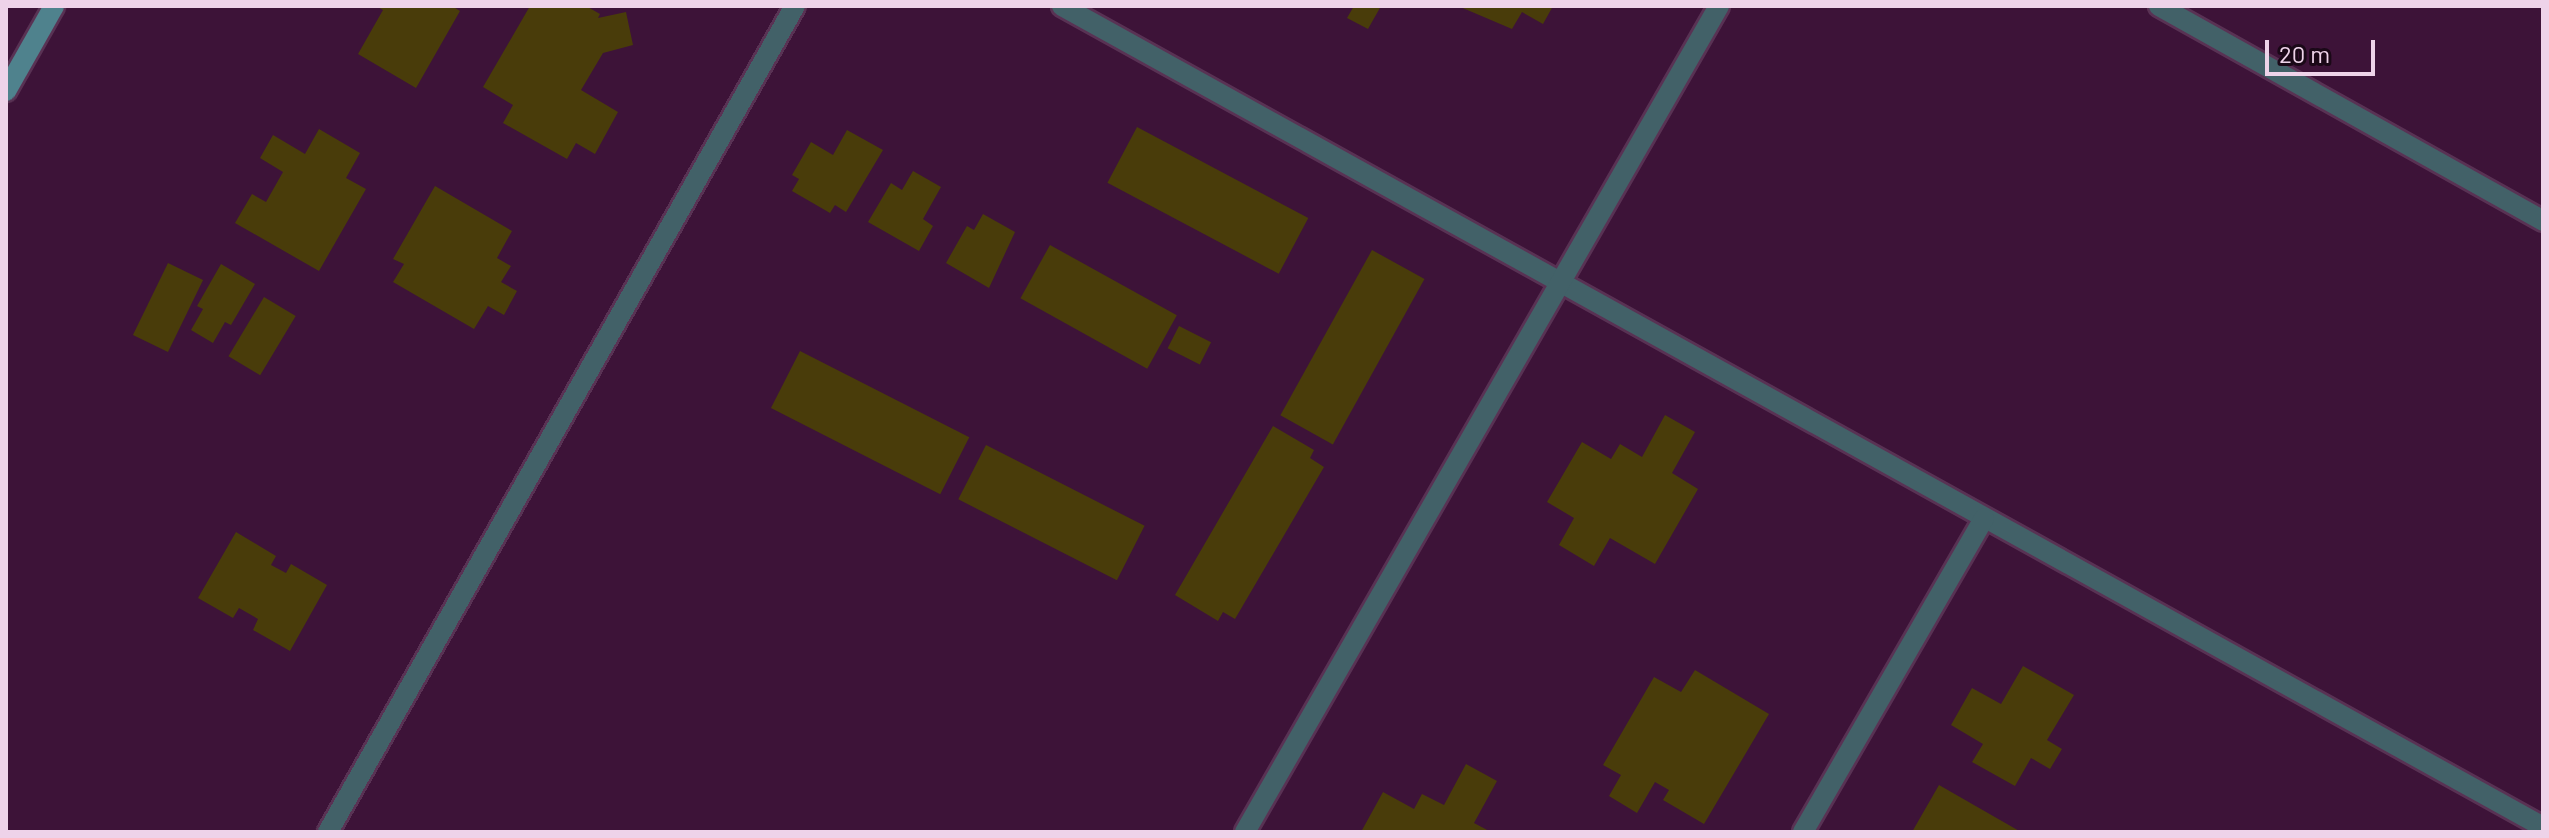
<!DOCTYPE html>
<html>
<head>
<meta charset="utf-8">
<style>
	body { margin:0 }
	#map { position:relative; width:2549px; height:838px; overflow:hidden; background:#3d1338; font-family:Barlow,sans-serif }
	div>[style] { position:absolute }
	[style*='--x'] { left:calc(var(--x)*1px); top:calc(var(--y)*1px); width:calc(var(--w)*1px); rotate:calc(var(--a)*1deg) }
	.building>* { inset:0; background:#493c0a; transform-origin:0 0 }
	.roads { filter:drop-shadow(2px 0 #593254) drop-shadow(-2px 0 #593254) drop-shadow(0 2px #593254) drop-shadow(0 -2px #593254) }
	.street>* { height:20px; margin:-10px; padding:0 10px; transform-origin:10px; border-radius:10px; background:#426168 }
	.secondary>* { height:20px; margin:-10px; padding:0 10px; transform-origin:10px; border-radius:10px; background:#4f828d }
	span { translate:-50% -50%; white-space:nowrap; text-align:center; line-height:1.15; -webkit-text-stroke:6px #1a0817; paint-order:stroke }
	.frame { position:absolute; inset:0; border:8px solid #eed3e9; pointer-events:none }
	.scale { position:absolute; left:2265px; top:40px; width:110px; height:36px; box-sizing:border-box; border:4px solid #eed3e9; border-top:0; padding-left:10px; font-size:24px; line-height:28px; white-space:nowrap; color:#eed3e9; -webkit-text-stroke:6px #1a0817; paint-order:stroke }
</style>
</head>
<body>
<div id="map">
	<div class="building">
		<div style="clip-path:polygon(376px 6px,452px 6px,460px 11px,416px 88px,358px 54px,383px 10px)"></div>
		<div style="clip-path:polygon(530px 6px,586px 6px,600px 14px,598px 18px,626px 12px,633px 45px,603px 53px,581px 90px,618px 112px,595px 154px,576px 143px,567px 159px,503px 123px,513px 105px,483px 87px)"></div>
		<div style="clip-path:polygon(1354px 6px,1381px 6px,1368px 29px,1347px 18px)"></div>
		<div style="clip-path:polygon(1458px 6px,1553px 6px,1543px 24px,1522px 12px,1512px 29px)"></div>
		<div style="left:1137px;top:127px;width:194px;height:63px;rotate:28deg"></div>
		<div style="clip-path:polygon(319px 129px,360px 153px,346px 178px,366px 189px,319px 271px,235px 223px,252px 194px,266px 202px,283px 172px,260px 158px,273px 135px,305px 154px)"></div>
		<div style="clip-path:polygon(847px 130px,883px 150px,846px 212px,835px 205px,830px 213px,792px 191px,799px 179px,792px 175px,811px 142px,833px 155px)"></div>
		<div style="clip-path:polygon(913px 171px,941px 187px,923px 219px,933px 226px,919px 251px,868px 222px,891px 183px,902px 190px)"></div>
		<div style="clip-path:polygon(435px 186px,512px 231px,497px 258px,511px 266px,501px 282px,517px 291px,504px 315px,488px 306px,474px 329px,393px 282px,404px 264px,393px 259px)"></div>
		<div style="clip-path:polygon(983px 214px,1015px 232px,989px 288px,946px 263px,967px 226px,974px 230px)"></div>
		<div style="left:1050px;top:245px;width:145px;height:61px;rotate:29deg"></div>
		<div style="left:1372px;top:250px;width:60px;height:189px;rotate:29deg"></div>
		<div style="left:168px;top:263px;width:39px;height:80px;rotate:26deg"></div>
		<div style="clip-path:polygon(221px 264px,255px 284px,231px 325px,225px 322px,213px 343px,191px 330px,203px 309px,197px 306px)"></div>
		<div style="left:264px;top:297px;width:37px;height:69px;rotate:31deg"></div>
		<div style="left:1179px;top:326px;width:36px;height:25px;rotate:27deg"></div>
		<div style="left:800px;top:351px;width:190px;height:64px;rotate:27deg"></div>
		<div style="clip-path:polygon(1665px 415px,1695px 432px,1672px 473px,1698px 489px,1655px 564px,1610px 538px,1594px 566px,1559px 545px,1574px 518px,1547px 502px,1582px 442px,1611px 459px,1620px 444px,1642px 457px)"></div>
		<div style="clip-path:polygon(1273px 426px,1314px 450px,1310px 458px,1324px 467px,1235px 619px,1223px 612px,1218px 621px,1175px 595px)"></div>
		<div style="left:986px;top:445px;width:178px;height:61px;rotate:27deg"></div>
		<div style="clip-path:polygon(236px 532px,276px 556px,271px 565px,286px 573px,291px 564px,327px 585px,290px 651px,253px 630px,258px 619px,239px 608px,233px 618px,198px 598px)"></div>
		<div style="clip-path:polygon(2023px 666px,2074px 695px,2047px 740px,2062px 749px,2050px 769px,2031px 758px,2015px 786px,1972px 762px,1983px 744px,1951px 725px,1972px 688px,2001px 704px)"></div>
		<div style="clip-path:polygon(1695px 670px,1769px 714px,1704px 824px,1663px 800px,1669px 790px,1655px 782px,1637px 813px,1609px 796px,1621px 775px,1603px 765px,1654px 677px,1681px 692px)"></div>
		<div style="clip-path:polygon(1466px 764px,1497px 781px,1474px 823px,1491px 832px,1361px 832px,1383px 792px,1414px 809px,1422px 794px,1444px 805px)"></div>
		<div style="clip-path:polygon(1939px 785px,2021px 832px,1912px 832px)"></div>
	</div>
	<div class="roads">
		<div class="street">
			<div style="--x:1062;--y:6;--w:1693;--a:29"></div>
			<div style="--x:2159;--y:6;--w:440;--a:29.2"></div>
			<div style="--x:328;--y:832;--w:949;--a:-60.52"></div>
			<div style="--x:1245;--y:832;--w:952;--a:-60.15"></div>
			<div style="--x:1803;--y:832;--w:362;--a:-60"></div>
		</div>
		<div class="secondary">
			<div style="--x:6;--y:91;--w:98;--a:-60.5"></div>
		</div>
	</div>
	<div class="frame"></div>
	<div class="scale">20 m</div>
</div>
</body>
</html>
